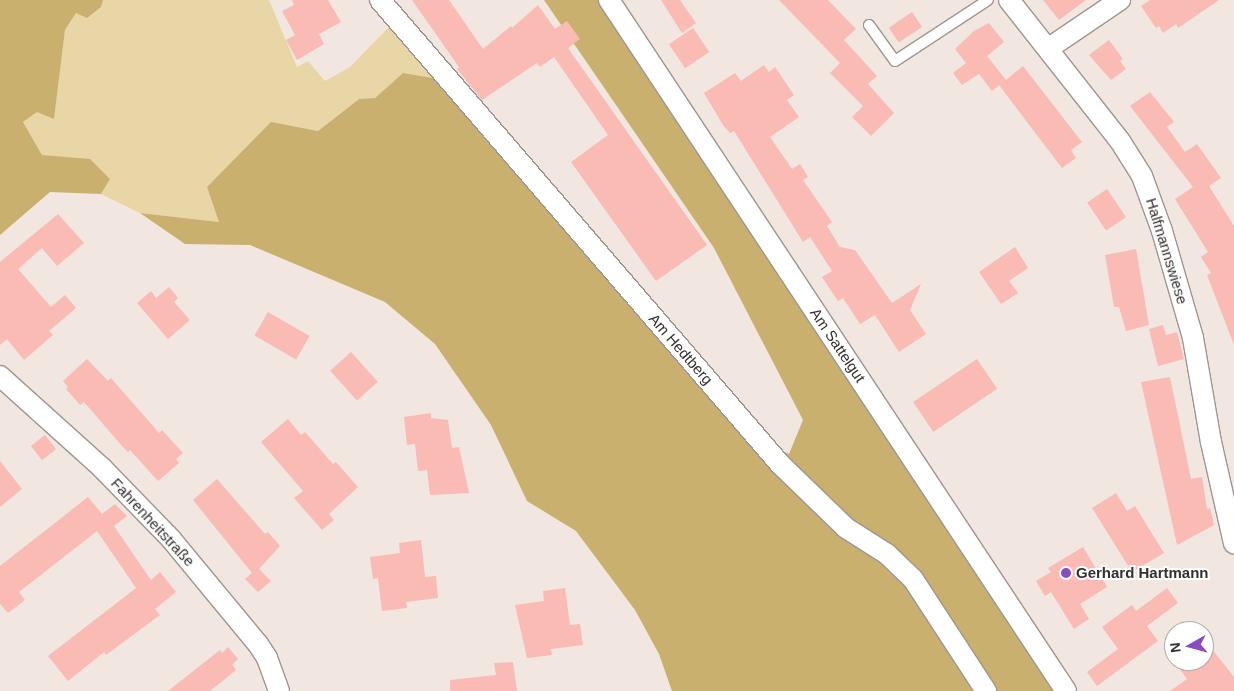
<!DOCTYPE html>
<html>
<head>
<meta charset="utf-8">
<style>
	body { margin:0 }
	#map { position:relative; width:1234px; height:691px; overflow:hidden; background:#f1e6e0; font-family:Arial,sans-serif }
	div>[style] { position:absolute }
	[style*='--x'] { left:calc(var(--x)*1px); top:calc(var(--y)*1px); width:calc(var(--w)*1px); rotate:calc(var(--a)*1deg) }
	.green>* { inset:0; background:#e8d6a7 }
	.forest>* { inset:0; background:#cab06e }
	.building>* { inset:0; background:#f9bbb3; transform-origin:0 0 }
	.roads { filter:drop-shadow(1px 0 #a09590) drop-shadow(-1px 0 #a09590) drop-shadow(0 1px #a09590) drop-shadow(0 -1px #a09590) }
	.service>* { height:10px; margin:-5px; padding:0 5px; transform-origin:5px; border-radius:5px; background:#fff }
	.minor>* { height:20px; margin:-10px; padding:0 10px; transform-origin:10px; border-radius:10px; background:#fff }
	.dots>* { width:14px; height:14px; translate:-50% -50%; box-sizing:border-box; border:2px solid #fff; border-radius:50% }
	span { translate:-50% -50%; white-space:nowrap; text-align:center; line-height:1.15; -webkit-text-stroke:4px #fff; paint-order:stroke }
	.street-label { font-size:15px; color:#34302e }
	.poi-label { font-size:15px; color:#34302e; font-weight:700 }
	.left { translate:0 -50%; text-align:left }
	.north { position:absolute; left:1164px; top:621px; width:50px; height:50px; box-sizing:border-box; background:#fff; border:1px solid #aeacab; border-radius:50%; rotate:263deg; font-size:14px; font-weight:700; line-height:20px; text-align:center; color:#34302e }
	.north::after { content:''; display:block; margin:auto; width:18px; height:22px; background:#894bc0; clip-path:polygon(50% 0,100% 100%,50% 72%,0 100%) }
</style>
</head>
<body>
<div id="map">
	<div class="green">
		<div style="clip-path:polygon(103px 0,269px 0,297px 67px,308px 61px,325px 81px,350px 67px,390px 26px,439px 79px,403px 73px,375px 98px,359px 99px,318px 131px,271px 123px,219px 222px,140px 213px,101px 194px,110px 179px,90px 160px,42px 155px,23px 122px,37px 112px,54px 118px,65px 30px,76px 13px,101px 7px)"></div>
	</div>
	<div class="forest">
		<div style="clip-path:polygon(0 0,103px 0,101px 7px,87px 18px,76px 13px,65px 30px,54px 119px,37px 112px,23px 122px,42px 155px,90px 159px,110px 179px,101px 194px,50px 192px,0 235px)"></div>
		<div style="clip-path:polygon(544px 0,600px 0,1056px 691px,672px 691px,659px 654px,635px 610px,576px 531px,527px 501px,491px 425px,435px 344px,385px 302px,250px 245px,185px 244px,140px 213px,219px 222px,207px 187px,271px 122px,318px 131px,359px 99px,375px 98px,403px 73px,439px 79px,748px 435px,789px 454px,803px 420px,714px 248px)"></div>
	</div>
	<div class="building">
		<div style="clip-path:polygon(292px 0,328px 0,341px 22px,319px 34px,324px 44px,297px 60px,286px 40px,295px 35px,282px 11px,294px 5px)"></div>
		<div style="clip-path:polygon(412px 0,449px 0,483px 49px,511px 26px,512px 28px,538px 5px,555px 29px,567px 21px,580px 39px,568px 48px,707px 245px,656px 281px,571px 162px,608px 135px,554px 57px,540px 67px,537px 63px,482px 100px,457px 69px,459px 67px)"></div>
		<div style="clip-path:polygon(661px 0,680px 0,696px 23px,682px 33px)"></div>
		<div style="clip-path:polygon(779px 0,828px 0,856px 29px,844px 40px,877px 76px,868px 84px,894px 113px,871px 136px,852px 117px,863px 106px,830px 73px,840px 63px)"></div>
		<div style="clip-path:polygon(1043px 0,1086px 0,1059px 20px)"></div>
		<div style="clip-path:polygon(1150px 0,1219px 0,1178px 28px,1176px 24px,1163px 33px,1159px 26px,1156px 28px,1141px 6px)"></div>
		<div style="left:912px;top:12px;width:18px;height:28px;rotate:56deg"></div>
		<div style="clip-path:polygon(989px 23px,1004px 42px,987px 56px,1006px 80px,1023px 66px,1082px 142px,1071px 150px,1076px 158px,1062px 168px,999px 85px,1002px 83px,992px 91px,979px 74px,962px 85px,953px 73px,966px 63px,955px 49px,974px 31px)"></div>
		<div style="left:693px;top:28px;width:29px;height:29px;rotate:56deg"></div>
		<div style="clip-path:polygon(1109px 40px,1123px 59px,1120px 61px,1126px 69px,1111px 80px,1089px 55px)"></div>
		<div style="clip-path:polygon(764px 65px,769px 72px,775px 67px,794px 95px,787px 100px,799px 117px,770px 137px,792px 169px,800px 164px,808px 177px,803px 180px,832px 222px,827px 226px,840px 247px,855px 250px,892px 303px,921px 284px,910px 310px,926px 334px,899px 352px,875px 315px,860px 324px,843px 298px,838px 301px,822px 277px,832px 271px,810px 237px,803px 242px,734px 131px,730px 133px,723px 125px,704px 93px,735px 73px,741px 81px)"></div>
		<div style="clip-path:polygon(1150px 92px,1174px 122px,1167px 127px,1185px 152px,1179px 156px,1197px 144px,1221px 178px,1209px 186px,1234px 226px,1234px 345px,1207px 275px,1211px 273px,1201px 257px,1208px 252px,1175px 199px,1193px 187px,1130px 106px)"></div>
		<div style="left:1107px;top:189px;width:34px;height:24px;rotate:56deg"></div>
		<div style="clip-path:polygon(58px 214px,84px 243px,57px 266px,42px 248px,18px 269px,51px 307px,65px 295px,76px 308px,49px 331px,53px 335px,24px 360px,7px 339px,0 345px,0 262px)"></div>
		<div style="clip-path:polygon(1015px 247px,1028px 268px,1009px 281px,1018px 293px,1001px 304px,979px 272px)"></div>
		<div style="clip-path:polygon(1136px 249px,1149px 325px,1126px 331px,1119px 307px,1114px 307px,1105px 255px)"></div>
		<div style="clip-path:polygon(169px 287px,178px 298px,174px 302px,190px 320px,168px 339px,137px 303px,151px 291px,156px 298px)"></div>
		<div style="left:268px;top:312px;width:48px;height:27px;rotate:30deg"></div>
		<div style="clip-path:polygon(1163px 325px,1166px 335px,1177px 332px,1184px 359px,1158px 366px,1149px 329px)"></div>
		<div style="left:351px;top:352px;width:40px;height:28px;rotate:48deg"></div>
		<div style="clip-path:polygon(87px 359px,108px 381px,111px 378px,159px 433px,162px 430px,183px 453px,176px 459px,179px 463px,158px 481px,130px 450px,128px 452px,122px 446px,84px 402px,80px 405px,66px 389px,68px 387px,63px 381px)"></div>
		<div style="left:977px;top:359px;width:36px;height:77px;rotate:56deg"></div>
		<div style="clip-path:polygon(1170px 377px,1191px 479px,1202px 477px,1207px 509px,1210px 508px,1214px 525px,1177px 545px,1141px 382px)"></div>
		<div style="clip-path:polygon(431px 413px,431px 418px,448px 420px,452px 448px,459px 447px,469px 493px,430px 495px,427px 470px,418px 471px,415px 444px,407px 445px,404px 417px)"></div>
		<div style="clip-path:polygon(288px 419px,301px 435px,305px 432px,333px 464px,336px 462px,358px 487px,329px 514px,334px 520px,322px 530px,294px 498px,303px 491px,261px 442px)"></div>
		<div style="left:45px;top:435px;width:18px;height:18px;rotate:52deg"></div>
		<div style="clip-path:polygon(0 461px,22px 489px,0 507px)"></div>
		<div style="clip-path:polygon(217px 479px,265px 534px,268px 532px,280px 546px,259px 569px,271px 581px,258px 592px,245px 579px,252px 573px,193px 500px)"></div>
		<div style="clip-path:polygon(1116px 493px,1127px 511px,1135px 506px,1164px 553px,1132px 572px,1092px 508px)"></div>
		<div style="clip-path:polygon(88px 497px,102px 514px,115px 504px,127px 516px,114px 526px,151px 580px,160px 572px,176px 592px,155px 609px,160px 615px,106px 655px,104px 652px,68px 681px,48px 656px,136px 588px,97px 531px,19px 592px,25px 600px,8px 613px,0 604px,0 566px)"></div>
		<div style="clip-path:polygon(421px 540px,425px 577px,436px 576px,438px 598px,406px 602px,407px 608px,382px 611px,378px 578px,373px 579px,370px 557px,400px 553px,399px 543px)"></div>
		<div style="clip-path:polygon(1083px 547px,1107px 587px,1080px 604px,1089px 619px,1074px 629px,1051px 592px,1045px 596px,1036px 581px,1051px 572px,1048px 568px)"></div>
		<div style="clip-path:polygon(565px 588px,570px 625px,580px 624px,583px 645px,551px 649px,552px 655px,527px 658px,515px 605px,544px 601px,543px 591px)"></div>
		<div style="clip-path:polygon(1167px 588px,1178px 603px,1147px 626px,1158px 641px,1097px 686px,1087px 672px,1118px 649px,1102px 627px,1132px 605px,1136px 611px)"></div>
		<div style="clip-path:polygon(1204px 639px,1234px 677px,1234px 691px,1170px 691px,1187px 679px,1174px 661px,1204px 661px)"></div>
		<div style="clip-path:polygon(228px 647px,238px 659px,232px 665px,236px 670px,210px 691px,168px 691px,220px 650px,222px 653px)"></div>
		<div style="clip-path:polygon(513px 662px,517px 691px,450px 691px,450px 680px,496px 675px,494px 663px)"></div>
	</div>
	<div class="roads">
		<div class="service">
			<div style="--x:869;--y:25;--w:44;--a:54.2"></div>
			<div style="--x:895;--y:61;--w:111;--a:-33.3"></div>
		</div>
		<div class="minor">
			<div style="--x:380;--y:0;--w:613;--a:49.24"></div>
			<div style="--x:780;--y:464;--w:92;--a:44.1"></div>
			<div style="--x:846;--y:528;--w:49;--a:32.4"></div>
			<div style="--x:887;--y:554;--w:36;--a:44"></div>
			<div style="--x:913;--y:579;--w:134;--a:56.9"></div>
			<div style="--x:609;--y:0;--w:828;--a:56.52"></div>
			<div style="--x:1009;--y:0;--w:179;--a:51.8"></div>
			<div style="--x:1120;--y:141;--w:41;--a:57.8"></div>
			<div style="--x:1142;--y:176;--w:59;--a:70"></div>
			<div style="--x:1162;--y:231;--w:111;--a:73.8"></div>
			<div style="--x:1193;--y:338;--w:106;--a:80.2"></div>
			<div style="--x:1211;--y:442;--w:104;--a:77.2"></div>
			<div style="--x:1049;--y:48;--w:86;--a:-34.1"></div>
			<div style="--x:0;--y:376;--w:137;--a:42"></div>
			<div style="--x:102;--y:468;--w:99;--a:45.8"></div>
			<div style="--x:171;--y:539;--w:136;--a:50.4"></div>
			<div style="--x:258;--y:644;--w:17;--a:57"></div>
			<div style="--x:267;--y:658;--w:35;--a:70"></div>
		</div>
	</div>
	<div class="dots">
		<div style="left:1066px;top:573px;background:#894bc0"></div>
	</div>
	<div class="street-label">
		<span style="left:1167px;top:251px;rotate:73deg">Halfmannswiese</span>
		<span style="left:838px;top:345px;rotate:56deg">Am Sattelgut</span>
		<span style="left:681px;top:349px;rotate:49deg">Am Hedtberg</span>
		<span style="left:153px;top:522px;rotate:47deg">Fahrenheitstraße</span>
	</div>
	<div class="poi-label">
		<span class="left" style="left:1076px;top:573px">Gerhard Hartmann</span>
	</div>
	<div class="north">N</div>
</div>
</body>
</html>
